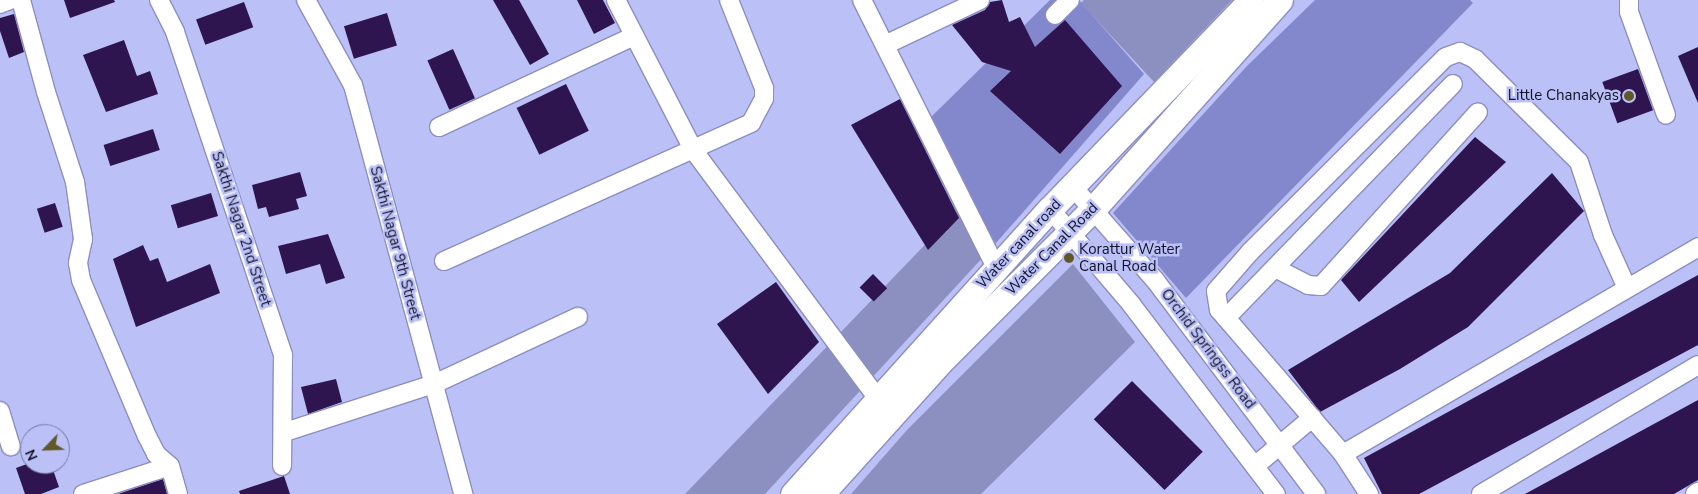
<!DOCTYPE html>
<html>
<head>
<meta charset="utf-8">
<style>
	body { margin:0 }
	#map { position:relative; width:1698px; height:494px; overflow:hidden; background:#bbc0f7; font-family:"Nunito Sans",sans-serif }
	div>[style] { position:absolute }
	[style*='--x'] { left:calc(var(--x)*1px); top:calc(var(--y)*1px); width:calc(var(--w)*1px); rotate:calc(var(--a)*1deg) }
	.green>* { inset:0; background:#8b90c1 }
	.forest>* { inset:0; background:#8388cc }
	.building>* { inset:0; background:#2f154f; transform-origin:0 0 }
	.roads { filter:drop-shadow(1px 0 #8a8ec2) drop-shadow(-1px 0 #8a8ec2) drop-shadow(0 1px #8a8ec2) drop-shadow(0 -1px #8a8ec2) }
	.minor>* { height:18px; margin:-9px; padding:0 9px; transform-origin:9px; border-radius:9px; background:#fff }
	.secondary>* { height:25px; margin:-12.5px; padding:0 12.5px; transform-origin:12.5px; border-radius:12.5px; background:#fff }
	.dots>* { width:14px; height:14px; translate:-50% -50%; box-sizing:border-box; border:2px solid #bbc0f7; border-radius:50% }
	span { translate:-50% -50%; white-space:nowrap; text-align:center; line-height:1.15; -webkit-text-stroke:5px #bbc0f7; paint-order:stroke }
	.poi-label { font-size:15px; color:#121326 }
	.right { translate:-100% -50%; text-align:right }
	.left { translate:0 -50%; text-align:left }
	.street-label { font-size:15px; color:#121326 }
	.north { position:absolute; left:20px; top:424px; width:50px; height:50px; box-sizing:border-box; background:#bbc0f7; border:1px solid #777ba3; border-radius:50%; rotate:246deg; font-size:14px; font-weight:700; line-height:20px; text-align:center; color:#121326 }
	.north::after { content:''; display:block; margin:auto; width:18px; height:22px; background:#615925; clip-path:polygon(50% 0,100% 100%,50% 72%,0 100%) }
</style>
</head>
<body>
<div id="map">
	<div class="green">
		<div style="clip-path:polygon(1084px 0,1232px 0,1154px 82px,1081px 3px)"></div>
		<div style="clip-path:polygon(968px 200px,996px 243px,765px 494px,685px 494px)"></div>
		<div style="clip-path:polygon(1073px 264px,1135px 342px,981px 494px,851px 494px,907px 430px)"></div>
	</div>
	<div class="forest">
		<div style="clip-path:polygon(1050px 0,1079px 0,1144px 74px,996px 243px,968px 200px,931px 117px)"></div>
		<div style="clip-path:polygon(1315px 0,1470px 0,1473px 3px,1186px 298px,1113px 213px,1247px 66px)"></div>
	</div>
	<div class="building">
		<div style="clip-path:polygon(64px 0,114px 0,115px 2px,70px 18px)"></div>
		<div style="clip-path:polygon(493px 0,519px 0,549px 54px,530px 65px)"></div>
		<div style="clip-path:polygon(577px 0,603px 0,615px 23px,594px 34px)"></div>
		<div style="clip-path:polygon(1002px 0,1009px 22px,1020px 17px,1035px 47px,1065px 20px,1122px 86px,1060px 154px,990px 91px,1011px 71px,982px 62px,952px 25px,985px 10px,990px 2px)"></div>
		<div style="left:244px;top:2px;width:27px;height:51px;rotate:70deg"></div>
		<div style="left:387px;top:13px;width:34px;height:45px;rotate:73deg"></div>
		<div style="clip-path:polygon(14px 14px,24px 52px,9px 58px,0 31px,0 18px)"></div>
		<div style="clip-path:polygon(124px 40px,137px 76px,150px 71px,158px 94px,106px 112px,83px 55px)"></div>
		<div style="clip-path:polygon(1698px 47px,1698px 103px,1678px 56px)"></div>
		<div style="left:453px;top:49px;width:54px;height:28px;rotate:66deg"></div>
		<div style="left:1638px;top:69px;width:44px;height:38px;rotate:70deg"></div>
		<div style="left:566px;top:84px;width:52px;height:55px;rotate:64deg"></div>
		<div style="clip-path:polygon(900px 99px,959px 218px,928px 250px,851px 125px)"></div>
		<div style="left:153px;top:129px;width:22px;height:52px;rotate:72deg"></div>
		<div style="clip-path:polygon(1475px 137px,1506px 162px,1359px 302px,1341px 280px)"></div>
		<div style="clip-path:polygon(300px 172px,307px 196px,296px 199px,299px 209px,269px 217px,266px 207px,258px 209px,252px 185px)"></div>
		<div style="clip-path:polygon(1552px 173px,1584px 211px,1468px 327px,1400px 369px,1320px 412px,1288px 370px,1450px 273px)"></div>
		<div style="left:211px;top:193px;width:24px;height:42px;rotate:73deg"></div>
		<div style="left:55px;top:203px;width:25px;height:19px;rotate:72deg"></div>
		<div style="clip-path:polygon(328px 234px,345px 278px,326px 284px,320px 264px,286px 274px,278px 246px)"></div>
		<div style="clip-path:polygon(143px 245px,150px 261px,158px 258px,167px 282px,210px 264px,220px 293px,136px 327px,113px 259px)"></div>
		<div style="left:873px;top:274px;width:20px;height:19px;rotate:45deg"></div>
		<div style="clip-path:polygon(1698px 275px,1698px 345px,1419px 494px,1382px 494px,1364px 458px)"></div>
		<div style="clip-path:polygon(776px 282px,819px 342px,768px 394px,717px 324px)"></div>
		<div style="clip-path:polygon(336px 379px,342px 402px,308px 414px,301px 387px)"></div>
		<div style="left:1132px;top:381px;width:100px;height:54px;rotate:45deg"></div>
		<div style="clip-path:polygon(1698px 400px,1698px 480px,1674px 494px,1525px 494px)"></div>
		<div style="clip-path:polygon(27px 464px,51px 464px,59px 487px,41px 494px,25px 494px,16px 468px)"></div>
		<div style="clip-path:polygon(284px 476px,290px 494px,240px 494px,239px 491px)"></div>
		<div style="clip-path:polygon(163px 479px,167px 494px,118px 494px)"></div>
	</div>
	<div class="roads">
		<div class="minor">
			<div style="--x:21;--y:0;--w:95;--a:74.8"></div>
			<div style="--x:46;--y:92;--w:95;--a:72.1"></div>
			<div style="--x:75;--y:182;--w:58;--a:82"></div>
			<div style="--x:83;--y:239;--w:25;--a:102"></div>
			<div style="--x:78;--y:263;--w:17;--a:80"></div>
			<div style="--x:81;--y:280;--w:169;--a:67.1"></div>
			<div style="--x:147;--y:436;--w:20;--a:63"></div>
			<div style="--x:156;--y:454;--w:18;--a:41"></div>
			<div style="--x:170;--y:466;--w:29;--a:74"></div>
			<div style="--x:159;--y:0;--w:36;--a:63"></div>
			<div style="--x:175;--y:32;--w:341;--a:71.5"></div>
			<div style="--x:283;--y:355;--w:111;--a:90.5"></div>
			<div style="--x:306;--y:0;--w:97;--a:61.1"></div>
			<div style="--x:353;--y:85;--w:424;--a:74.9"></div>
			<div style="--x:616;--y:0;--w:170;--a:62.7"></div>
			<div style="--x:694;--y:151;--w:309;--a:53.4"></div>
			<div style="--x:878;--y:399;--w:11;--a:38"></div>
			<div style="--x:862;--y:0;--w:300;--a:63.4"></div>
			<div style="--x:1629;--y:0;--w:12;--a:90"></div>
			<div style="--x:1629;--y:12;--w:109;--a:70.2"></div>
			<div style="--x:0;--y:4;--w:11;--a:-22"></div>
			<div style="--x:1055;--y:15;--w:21;--a:-45"></div>
			<div style="--x:885;--y:45;--w:105;--a:-25.3"></div>
			<div style="--x:439;--y:127;--w:215;--a:-25"></div>
			<div style="--x:1072;--y:186;--w:125;--a:48.6"></div>
			<div style="--x:1155;--y:280;--w:268;--a:53"></div>
			<div style="--x:1050;--y:209;--w:125;--a:49.5"></div>
			<div style="--x:1131;--y:304;--w:239;--a:52.7"></div>
			<div style="--x:444;--y:261;--w:337;--a:-24.2"></div>
			<div style="--x:751;--y:123;--w:27;--a:-62"></div>
			<div style="--x:764;--y:99;--w:11;--a:-90"></div>
			<div style="--x:764;--y:88;--w:95;--a:-111.7"></div>
			<div style="--x:1275;--y:268;--w:37;--a:27"></div>
			<div style="--x:1308;--y:285;--w:13;--a:4"></div>
			<div style="--x:1321;--y:286;--w:234;--a:-47.9"></div>
			<div style="--x:1226;--y:318;--w:326;--a:-45.9"></div>
			<div style="--x:0;--y:411;--w:37;--a:73"></div>
			<div style="--x:285;--y:432;--w:157;--a:-17.9"></div>
			<div style="--x:434;--y:384;--w:159;--a:-25"></div>
			<div style="--x:1343;--y:454;--w:411;--a:-30.2"></div>
			<div style="--x:1255;--y:466;--w:75;--a:-40.1"></div>
			<div style="--x:83;--y:494;--w:91;--a:-17.8"></div>
			<div style="--x:1369;--y:494;--w:48;--a:-123"></div>
			<div style="--x:1343;--y:454;--w:190;--a:-130.7"></div>
			<div style="--x:1219;--y:310;--w:19;--a:-99"></div>
			<div style="--x:1216;--y:291;--w:52;--a:-48.9"></div>
			<div style="--x:1250;--y:252;--w:276;--a:-44.9"></div>
			<div style="--x:1446;--y:57;--w:15;--a:-20"></div>
			<div style="--x:1460;--y:52;--w:17;--a:25"></div>
			<div style="--x:1475;--y:59;--w:146;--a:44.7"></div>
			<div style="--x:1579;--y:162;--w:77;--a:71.8"></div>
			<div style="--x:1603;--y:235;--w:56;--a:65.7"></div>
			<div style="--x:1481;--y:494;--w:252;--a:-30.7"></div>
			<div style="--x:1695;--y:494;--w:4;--a:-34"></div>
		</div>
		<div class="secondary">
			<div style="--x:793;--y:494;--w:384;--a:-48"></div>
			<div style="--x:1050;--y:209;--w:290;--a:-46.1"></div>
			<div style="--x:821;--y:494;--w:185;--a:-47.9"></div>
			<div style="--x:945;--y:357;--w:211;--a:-45"></div>
			<div style="--x:1094;--y:208;--w:279;--a:-48.2"></div>
		</div>
	</div>
	<div class="dots">
		<div style="left:1629px;top:96px;background:#615925"></div>
		<div style="left:1069px;top:258px;background:#615925"></div>
	</div>
	<div class="poi-label">
		<span class="right" style="left:1619px;top:96px">Little Chanakyas</span>
		<span class="left" style="left:1079px;top:258px">Korattur Water<br>Canal Road</span>
	</div>
	<div class="street-label">
		<span style="left:241px;top:229px;rotate:72deg">Sakthi Nagar 2nd Street</span>
		<span style="left:395px;top:243px;rotate:75deg">Sakthi Nagar 9th Street</span>
		<span style="left:1019px;top:244px;rotate:-47deg">Water canal road</span>
		<span style="left:1052px;top:249px;rotate:-45deg">Water Canal Road</span>
		<span style="left:1208px;top:349px;rotate:53deg">Orchid Springss Road</span>
	</div>
	<div class="north">N</div>
</div>
</body>
</html>
